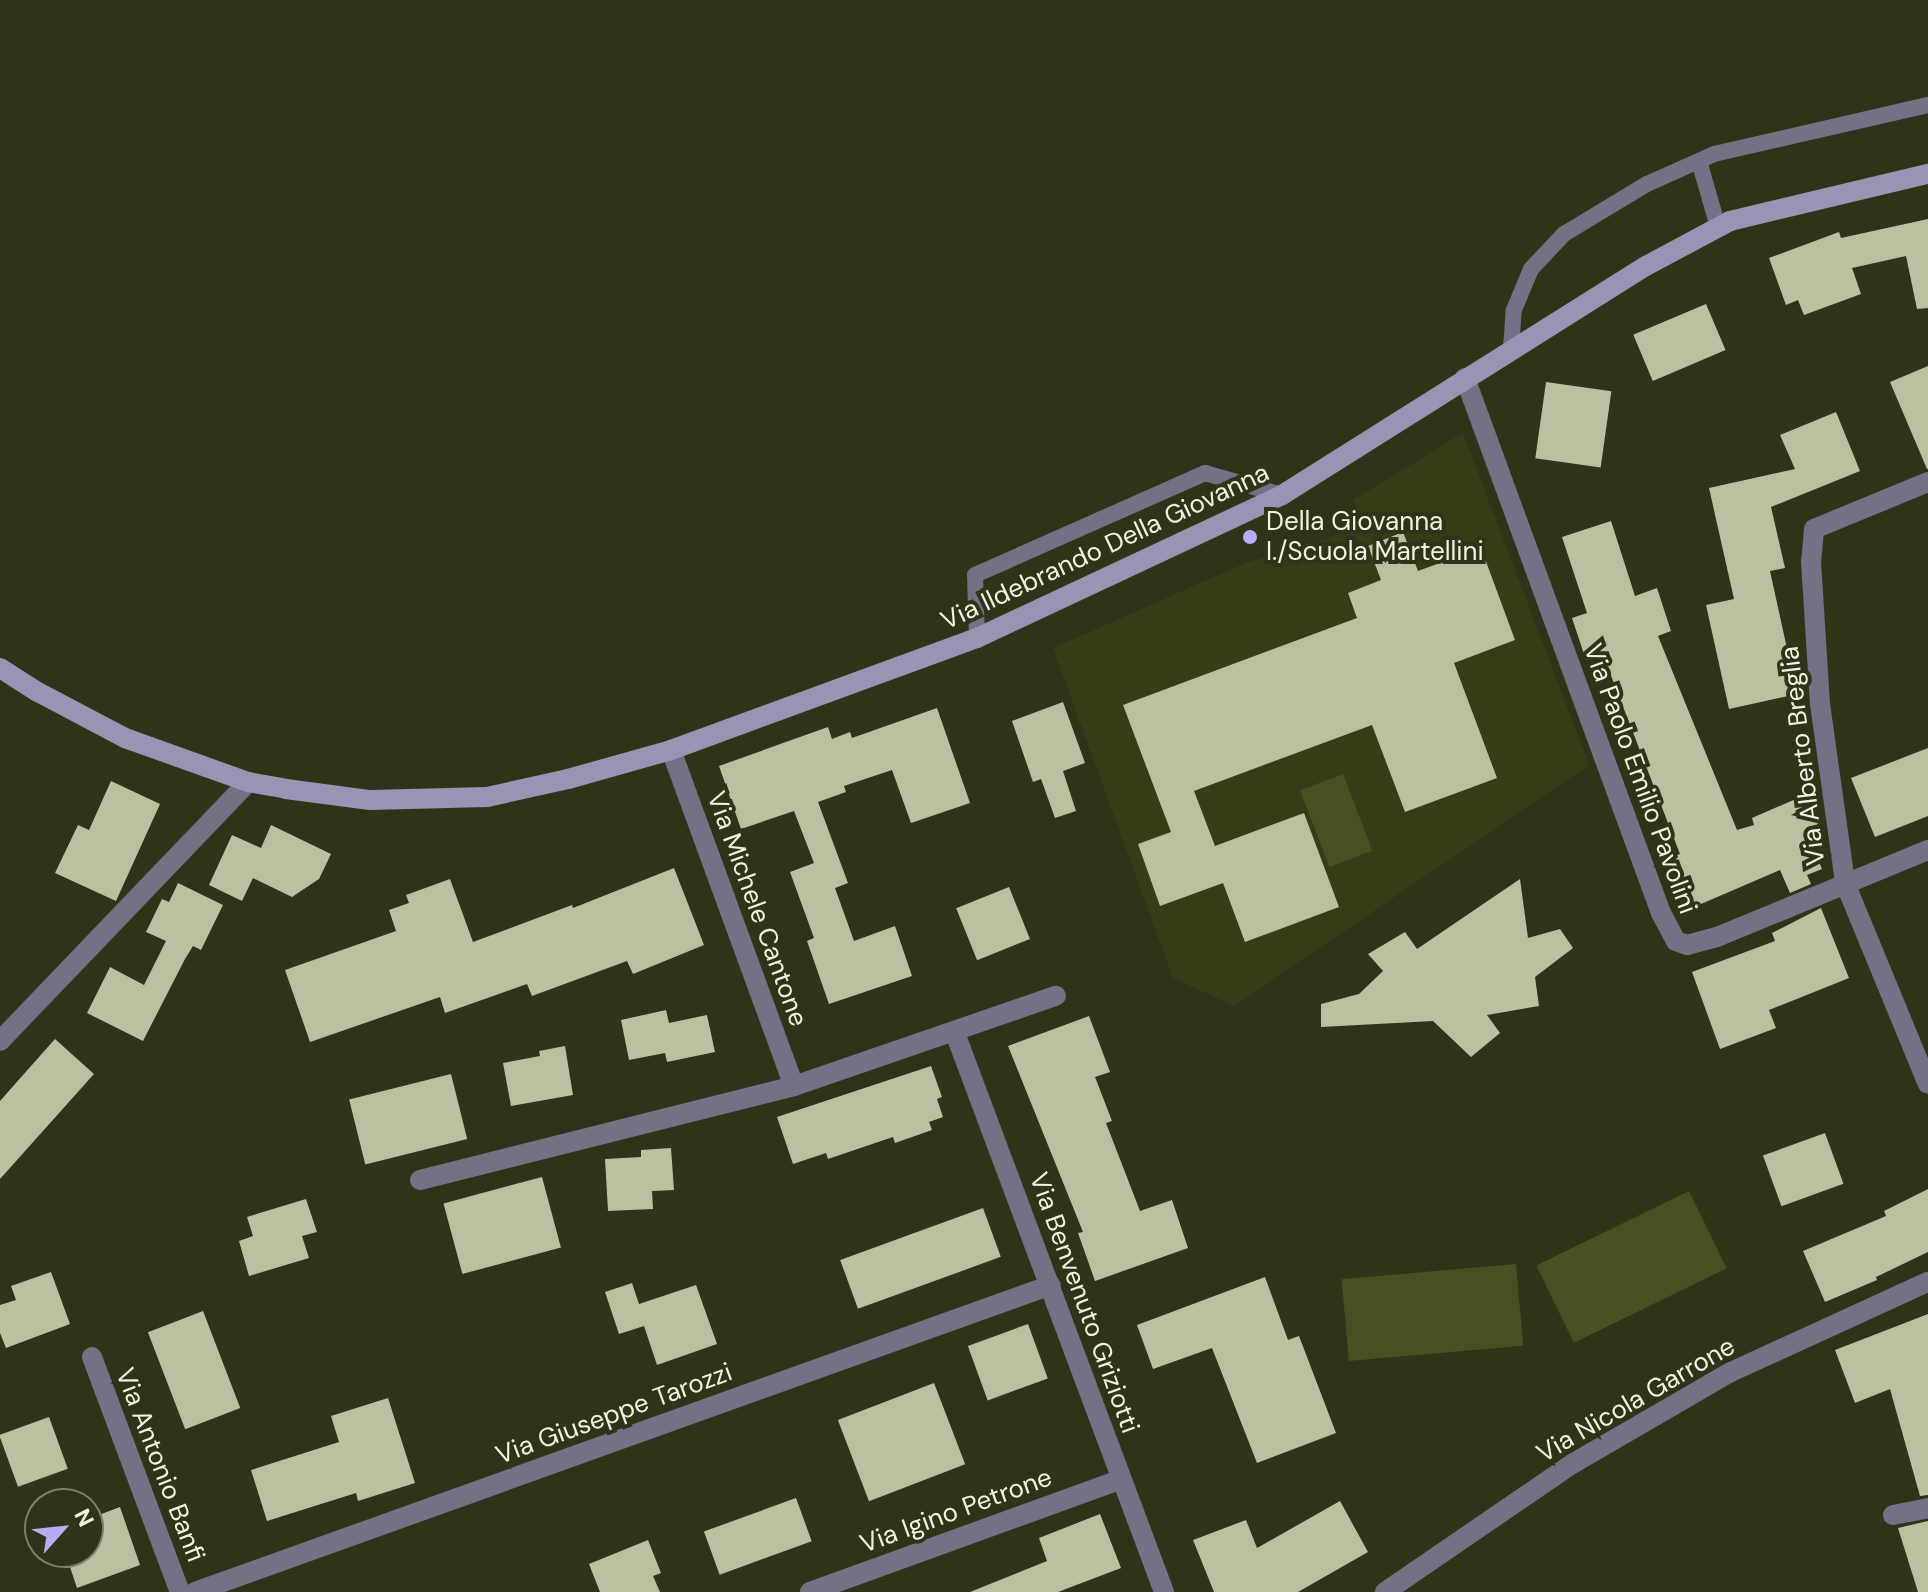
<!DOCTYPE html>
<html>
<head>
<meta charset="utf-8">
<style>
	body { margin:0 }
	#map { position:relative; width:1928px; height:1592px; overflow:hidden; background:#2f3418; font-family:"DM Sans",sans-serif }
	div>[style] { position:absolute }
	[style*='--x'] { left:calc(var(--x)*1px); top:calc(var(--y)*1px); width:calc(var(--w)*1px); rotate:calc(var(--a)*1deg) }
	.built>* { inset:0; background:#363c18 }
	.green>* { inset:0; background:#494f20; transform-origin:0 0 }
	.building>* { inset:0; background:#bac1a0; transform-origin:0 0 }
	.lane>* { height:16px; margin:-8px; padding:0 8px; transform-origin:8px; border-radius:8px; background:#747085 }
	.street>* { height:20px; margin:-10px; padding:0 10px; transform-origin:10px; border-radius:10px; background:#747085 }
	.secondary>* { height:20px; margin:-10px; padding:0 10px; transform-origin:10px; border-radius:10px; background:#9a93b4 }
	.dots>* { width:22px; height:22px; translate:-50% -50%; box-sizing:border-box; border:4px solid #2f3418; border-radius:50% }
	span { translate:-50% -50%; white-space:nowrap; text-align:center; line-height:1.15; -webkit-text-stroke:8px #2f3418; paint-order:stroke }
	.poi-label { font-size:26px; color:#eff3e2 }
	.left { translate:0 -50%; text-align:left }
	.street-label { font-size:26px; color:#eff3e2 }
	.north { position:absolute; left:24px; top:1488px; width:80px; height:80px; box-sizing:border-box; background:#2f3418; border:2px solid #7c8069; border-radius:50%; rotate:63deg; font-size:22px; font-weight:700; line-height:32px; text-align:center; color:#eff3e2 }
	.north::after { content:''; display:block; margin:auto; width:28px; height:36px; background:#bcaaf5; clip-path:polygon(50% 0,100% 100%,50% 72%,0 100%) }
</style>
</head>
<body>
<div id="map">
	<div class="built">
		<div style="clip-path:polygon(1463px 433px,1589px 765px,1234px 1006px,1173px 978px,1053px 648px,1246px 563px,1366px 526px,1353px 500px)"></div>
	</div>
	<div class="green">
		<div style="left:1343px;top:774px;width:82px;height:46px;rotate:69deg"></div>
		<div style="left:1689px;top:1191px;width:86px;height:170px;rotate:64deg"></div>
		<div style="left:1516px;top:1264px;width:82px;height:175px;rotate:85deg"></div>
	</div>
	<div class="building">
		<div style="clip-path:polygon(1928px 219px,1928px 308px,1917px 309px,1906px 256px,1852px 268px,1861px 294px,1804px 315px,1798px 300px,1786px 305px,1769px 258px,1839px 232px,1841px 238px)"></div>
		<div style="left:1706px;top:304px;width:50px;height:79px;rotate:67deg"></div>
		<div style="clip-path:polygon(1928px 366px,1928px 469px,1927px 469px,1890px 382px)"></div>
		<div style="left:1546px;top:382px;width:66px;height:77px;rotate:8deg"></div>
		<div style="clip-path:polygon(1836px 412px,1860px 471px,1771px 507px,1785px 568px,1770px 571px,1797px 694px,1729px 709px,1706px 605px,1734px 599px,1709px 488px,1795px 469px,1780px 435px)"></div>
		<div style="clip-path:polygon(1611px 521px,1635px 596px,1657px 588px,1671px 631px,1658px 636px,1737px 830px,1754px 825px,1752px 818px,1805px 795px,1818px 824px,1810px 827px,1816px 842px,1811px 844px,1822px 869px,1807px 875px,1811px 884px,1790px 893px,1780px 870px,1694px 907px,1672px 857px,1680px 854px,1603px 655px,1586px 660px,1572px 618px,1587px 613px,1562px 537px)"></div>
		<div style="clip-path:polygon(1403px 532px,1418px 571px,1481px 548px,1515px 640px,1454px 663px,1497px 778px,1405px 812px,1372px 725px,1194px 791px,1215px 846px,1304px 813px,1339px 907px,1245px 942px,1223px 883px,1160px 906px,1138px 844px,1171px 832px,1123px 705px,1357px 618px,1348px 593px,1381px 580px,1368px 546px)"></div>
		<div style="clip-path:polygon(1063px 702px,1085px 763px,1063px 771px,1076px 811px,1055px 818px,1041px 779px,1033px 782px,1012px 721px)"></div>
		<div style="clip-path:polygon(937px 708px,970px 803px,911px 823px,892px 770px,844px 786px,846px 792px,818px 802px,848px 883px,835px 888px,854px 941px,895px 926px,912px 976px,829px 1004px,807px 941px,814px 938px,790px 872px,814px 863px,794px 811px,741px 829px,719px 766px,828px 727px,832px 739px,850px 732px,852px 738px)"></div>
		<div style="clip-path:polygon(1928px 748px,1928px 816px,1875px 837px,1851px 778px)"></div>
		<div style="clip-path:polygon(111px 781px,160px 804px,116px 901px,55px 873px,78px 825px,89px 830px)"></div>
		<div style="clip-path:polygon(271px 825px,331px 854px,319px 879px,292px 897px,253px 878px,242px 901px,209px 885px,232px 835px,261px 848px)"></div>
		<div style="clip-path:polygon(674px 868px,704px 945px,633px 974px,627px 961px,532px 996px,527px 984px,445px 1013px,440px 997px,310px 1042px,285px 970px,396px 931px,389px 910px,409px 903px,406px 895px,450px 879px,473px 942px,572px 905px,573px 908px)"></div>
		<div style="clip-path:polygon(1520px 879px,1528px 938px,1560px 929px,1573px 948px,1535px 977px,1539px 1006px,1487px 1015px,1500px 1033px,1471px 1057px,1433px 1021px,1321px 1027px,1321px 1004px,1359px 994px,1383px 971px,1368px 954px,1405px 932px,1417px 949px)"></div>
		<div style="clip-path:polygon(178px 883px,223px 905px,201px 950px,193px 946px,185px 959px,143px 1041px,87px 1013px,110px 967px,144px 985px,166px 941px,146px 932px,162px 899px,169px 902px)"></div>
		<div style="left:1009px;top:887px;width:56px;height:57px;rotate:68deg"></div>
		<div style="clip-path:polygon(1821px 908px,1849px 978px,1769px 1010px,1776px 1028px,1720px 1049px,1692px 972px,1775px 941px,1772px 933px)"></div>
		<div style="clip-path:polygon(666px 1010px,669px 1023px,707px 1015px,715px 1052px,667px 1062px,665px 1053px,629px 1060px,621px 1020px)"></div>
		<div style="clip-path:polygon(1089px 1016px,1110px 1072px,1095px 1077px,1112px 1121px,1106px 1123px,1140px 1211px,1172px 1200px,1188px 1248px,1095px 1281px,1078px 1233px,1083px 1232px,1008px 1046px)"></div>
		<div style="clip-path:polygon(55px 1039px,94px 1074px,0 1179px,0 1101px)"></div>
		<div style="clip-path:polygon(565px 1046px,573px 1095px,511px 1106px,503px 1063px,540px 1056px,539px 1051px)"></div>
		<div style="clip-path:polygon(931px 1066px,942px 1097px,937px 1099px,943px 1117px,929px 1122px,932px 1130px,895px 1143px,893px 1137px,828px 1159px,826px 1153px,793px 1164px,777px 1117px)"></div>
		<div style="left:451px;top:1074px;width:67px;height:105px;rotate:76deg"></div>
		<div style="left:1825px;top:1133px;width:54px;height:66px;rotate:70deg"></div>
		<div style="clip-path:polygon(671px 1148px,674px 1190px,652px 1191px,653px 1209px,608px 1211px,605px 1159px,641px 1157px,641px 1150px)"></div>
		<div style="left:542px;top:1177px;width:73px;height:102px;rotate:75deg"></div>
		<div style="clip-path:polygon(1928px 1189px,1928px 1252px,1876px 1277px,1877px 1280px,1825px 1302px,1803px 1251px,1886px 1216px,1884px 1211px)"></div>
		<div style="clip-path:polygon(306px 1199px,317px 1232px,302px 1236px,309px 1258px,249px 1276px,239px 1241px,253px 1236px,247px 1217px)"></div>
		<div style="left:983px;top:1208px;width:52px;height:152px;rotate:70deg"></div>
		<div style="clip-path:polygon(51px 1272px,70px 1324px,6px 1348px,0 1333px,0 1305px,16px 1300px,11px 1286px)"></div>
		<div style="clip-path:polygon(1265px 1277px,1288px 1340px,1299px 1336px,1336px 1433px,1257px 1463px,1212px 1348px,1153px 1369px,1137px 1325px)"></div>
		<div style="clip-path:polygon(632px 1283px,639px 1304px,696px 1285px,717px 1344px,657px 1365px,644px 1326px,619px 1334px,605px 1292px)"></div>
		<div style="left:203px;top:1311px;width:104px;height:59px;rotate:69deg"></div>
		<div style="clip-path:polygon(1928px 1314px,1928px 1495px,1920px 1496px,1890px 1389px,1855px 1403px,1835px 1350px)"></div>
		<div style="left:1028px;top:1324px;width:58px;height:64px;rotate:70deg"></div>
		<div style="left:934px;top:1383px;width:87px;height:103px;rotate:69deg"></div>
		<div style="clip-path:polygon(388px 1398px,415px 1483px,358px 1501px,356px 1493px,267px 1521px,251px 1470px,339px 1442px,331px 1416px)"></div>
		<div style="left:49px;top:1417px;width:55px;height:53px;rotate:70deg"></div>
		<div style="left:796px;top:1498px;width:46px;height:98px;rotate:70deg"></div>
		<div style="clip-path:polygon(1340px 1501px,1368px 1552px,1298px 1592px,1214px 1592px,1193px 1540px,1246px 1520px,1257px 1548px)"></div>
		<div style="clip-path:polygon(120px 1507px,140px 1565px,77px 1588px,65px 1552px,88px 1552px,88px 1519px)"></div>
		<div style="clip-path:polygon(1100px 1514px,1121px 1568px,1058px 1592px,970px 1592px,1047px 1561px,1039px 1538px)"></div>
		<div style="clip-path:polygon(1928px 1521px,1928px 1592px,1918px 1592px,1898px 1528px)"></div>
		<div style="clip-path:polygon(648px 1540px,661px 1573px,653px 1576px,660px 1592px,600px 1592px,589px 1564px)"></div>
	</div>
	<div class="lane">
		<div style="--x:1699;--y:161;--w:69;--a:73.9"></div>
		<div style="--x:1511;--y:349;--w:39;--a:-86"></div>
		<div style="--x:1514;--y:310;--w:44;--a:-67.5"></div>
		<div style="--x:1531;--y:269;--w:48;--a:-46.7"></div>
		<div style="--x:1564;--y:234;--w:97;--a:-31.1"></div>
		<div style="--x:1647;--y:184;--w:73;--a:-24.1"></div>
		<div style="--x:1714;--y:154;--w:220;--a:-12.9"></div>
		<div style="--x:977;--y:638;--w:63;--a:-91.8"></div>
		<div style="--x:975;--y:575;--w:252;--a:-23.9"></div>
		<div style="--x:1205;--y:473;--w:80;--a:15.9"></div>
	</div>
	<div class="street">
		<div style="--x:1465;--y:378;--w:570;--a:69.88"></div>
		<div style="--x:1661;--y:913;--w:32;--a:62"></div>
		<div style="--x:1676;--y:941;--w:12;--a:20"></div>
		<div style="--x:1687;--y:945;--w:31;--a:-15"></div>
		<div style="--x:1717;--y:937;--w:228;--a:-22.4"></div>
		<div style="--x:1928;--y:482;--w:123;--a:157.6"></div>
		<div style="--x:1814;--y:529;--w:32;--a:95"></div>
		<div style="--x:1811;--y:561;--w:143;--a:86.4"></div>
		<div style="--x:1820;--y:704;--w:181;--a:82"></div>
		<div style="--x:1845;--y:883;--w:217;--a:67.6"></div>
		<div style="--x:671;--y:750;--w:358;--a:69.9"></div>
		<div style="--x:955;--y:1033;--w:597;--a:69.5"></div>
		<div style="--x:0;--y:1041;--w:359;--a:-46.2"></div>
		<div style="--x:420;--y:1180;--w:386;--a:-14.1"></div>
		<div style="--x:794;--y:1086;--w:277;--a:-19"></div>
		<div style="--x:92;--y:1357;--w:251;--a:69.5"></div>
		<div style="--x:1893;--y:1515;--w:36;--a:-11"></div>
		<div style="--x:195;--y:1592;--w:909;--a:-19.73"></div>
		<div style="--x:810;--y:1592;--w:330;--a:-19.9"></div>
		<div style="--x:1385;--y:1592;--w:227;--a:-34.4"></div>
		<div style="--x:1572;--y:1464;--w:184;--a:-30.1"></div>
		<div style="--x:1731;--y:1372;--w:217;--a:-24.6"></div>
	</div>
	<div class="secondary">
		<div style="--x:0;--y:668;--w:43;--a:32.6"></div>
		<div style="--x:36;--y:691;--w:101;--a:27.8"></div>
		<div style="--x:125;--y:738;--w:131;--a:19.7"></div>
		<div style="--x:248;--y:782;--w:39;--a:10"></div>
		<div style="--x:286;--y:789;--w:85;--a:7.5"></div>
		<div style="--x:370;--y:800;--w:117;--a:-1.5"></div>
		<div style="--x:487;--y:797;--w:83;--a:-12.5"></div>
		<div style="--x:568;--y:779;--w:107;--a:-15.7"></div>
		<div style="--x:671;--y:750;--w:326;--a:-20.1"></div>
		<div style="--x:977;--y:638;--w:337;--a:-25.1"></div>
		<div style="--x:1282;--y:495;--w:430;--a:-32.2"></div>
		<div style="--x:1646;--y:266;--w:95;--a:-28.2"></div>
		<div style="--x:1730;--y:221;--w:204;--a:-13.4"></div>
	</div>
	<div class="dots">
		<div style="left:1250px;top:537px;background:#bcaaf5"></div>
	</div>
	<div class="poi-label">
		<span class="left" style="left:1266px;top:537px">Della Giovanna<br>I./Scuola Martellini</span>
	</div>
	<div class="street-label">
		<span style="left:1105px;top:547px;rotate:-25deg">Via Ildebrando Della Giovanna</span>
		<span style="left:1803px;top:756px;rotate:-97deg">Via Alberto Breglia</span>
		<span style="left:1640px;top:779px;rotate:70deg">Via Paolo Emilio Pavolini</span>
		<span style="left:757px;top:909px;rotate:70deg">Via Michele Cantone</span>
		<span style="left:1084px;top:1303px;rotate:70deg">Via Benvenuto Griziotti</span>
		<span style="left:1636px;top:1400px;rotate:-30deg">Via Nicola Garrone</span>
		<span style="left:614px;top:1414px;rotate:-20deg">Via Giuseppe Tarozzi</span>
		<span style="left:160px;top:1465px;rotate:69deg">Via Antonio Banfi</span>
		<span style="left:956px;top:1511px;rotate:-20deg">Via Igino Petrone</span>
	</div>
	<div class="north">N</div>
</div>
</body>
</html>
